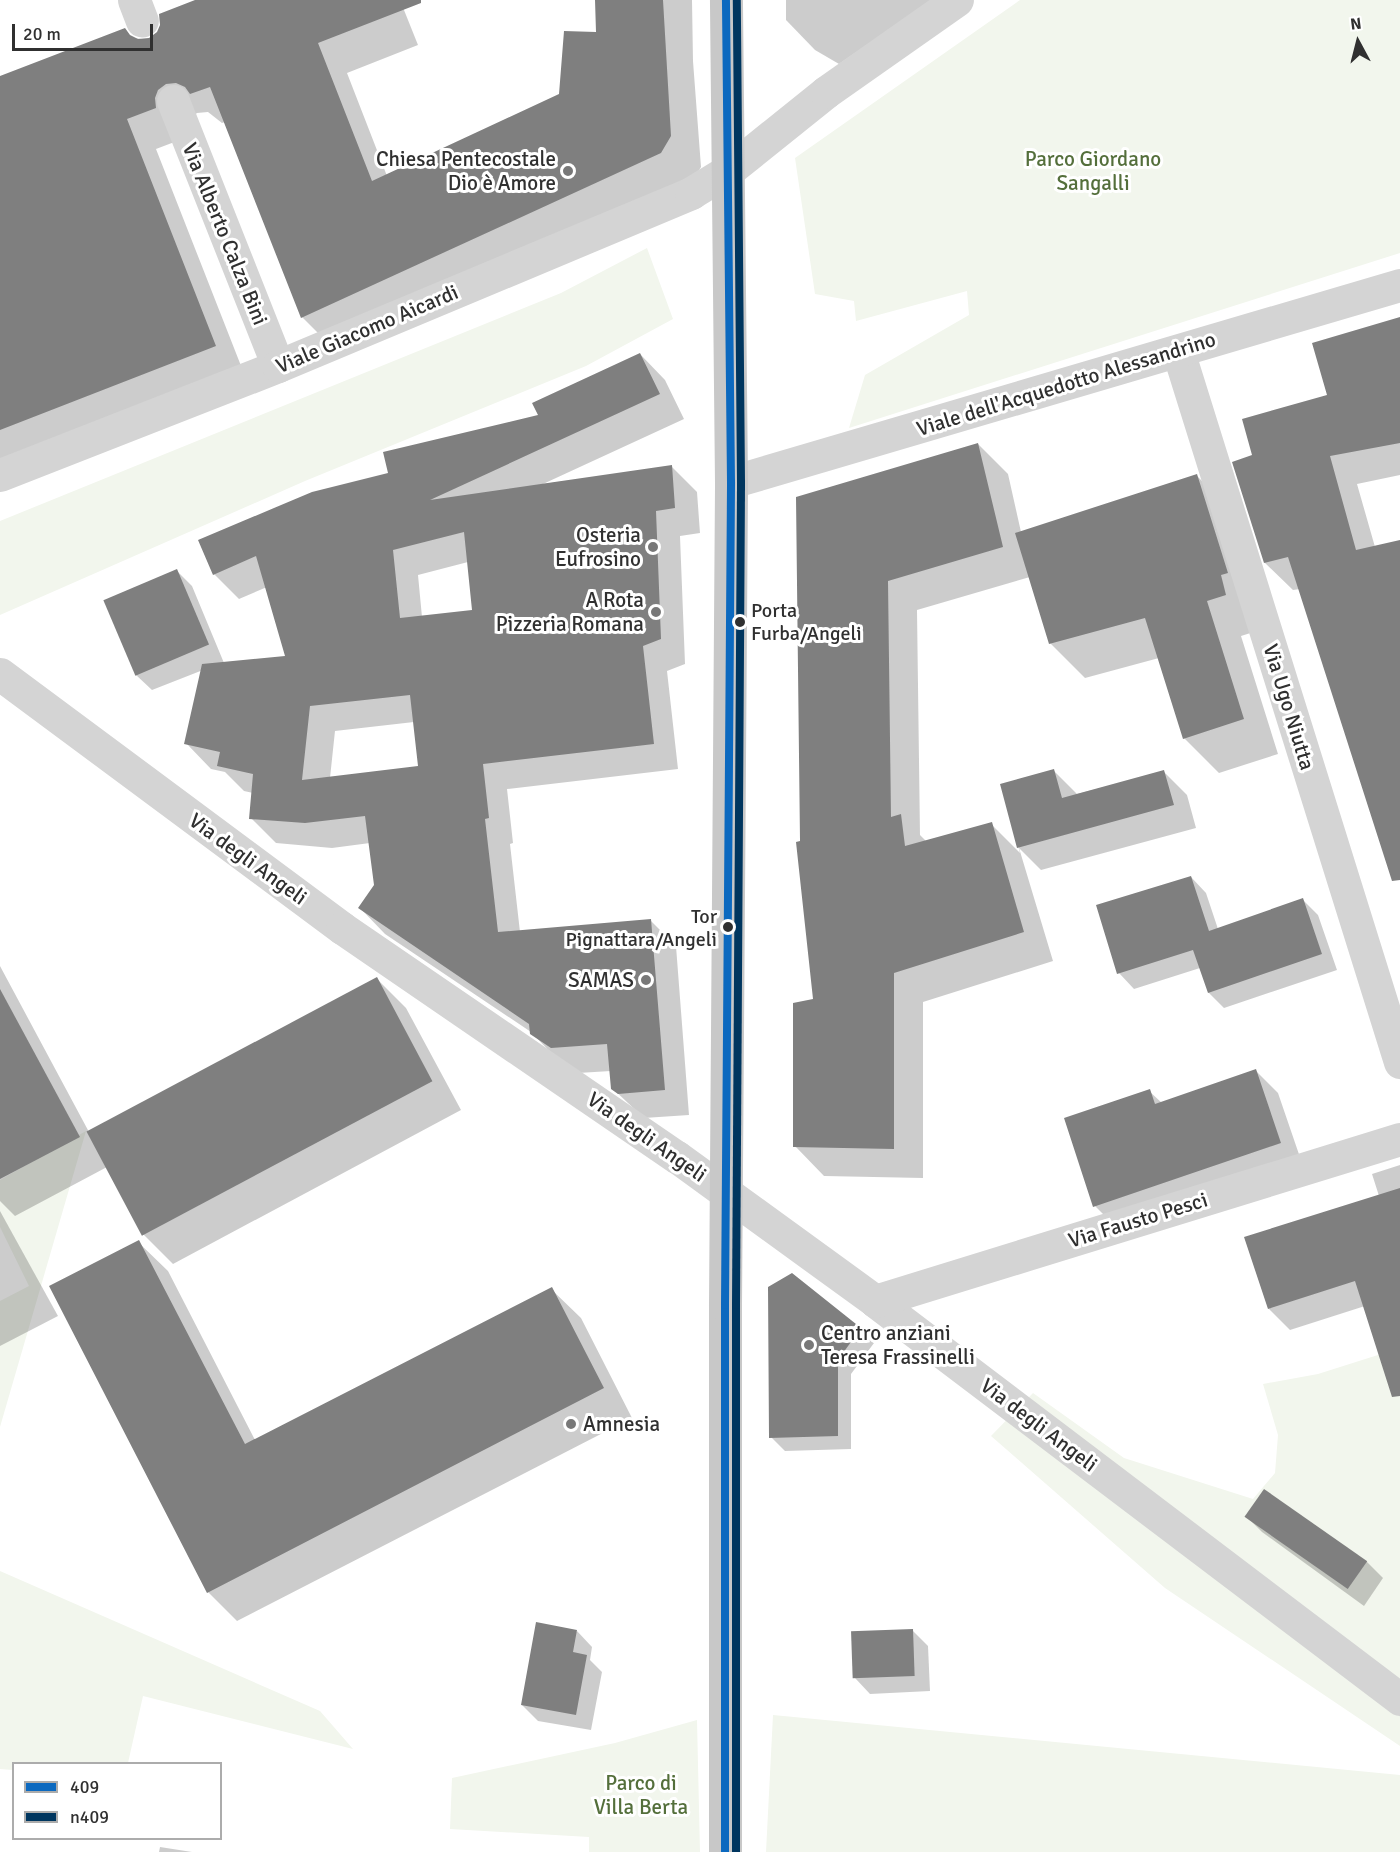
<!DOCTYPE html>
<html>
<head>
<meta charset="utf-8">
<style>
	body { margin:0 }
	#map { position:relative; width:1400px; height:1852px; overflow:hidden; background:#fff; font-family:Signika,sans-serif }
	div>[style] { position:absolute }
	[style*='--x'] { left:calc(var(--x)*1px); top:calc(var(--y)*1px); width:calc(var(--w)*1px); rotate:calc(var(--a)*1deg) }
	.green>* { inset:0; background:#f2f6ed }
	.shadow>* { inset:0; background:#0003 }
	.building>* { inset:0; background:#7f7f7f; transform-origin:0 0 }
	.minor>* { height:33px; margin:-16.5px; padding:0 16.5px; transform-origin:16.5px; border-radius:16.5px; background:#d4d4d4 }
	.major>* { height:33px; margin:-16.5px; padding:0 16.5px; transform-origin:16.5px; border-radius:16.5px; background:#c8c8c8 }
	.bus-1>* { height:8px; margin:-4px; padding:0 4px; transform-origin:4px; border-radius:4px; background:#0c69bf }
	.bus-2>* { height:8px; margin:-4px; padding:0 4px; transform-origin:4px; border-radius:4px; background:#00365f }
	.dots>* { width:16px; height:16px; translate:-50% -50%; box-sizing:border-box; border:3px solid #fff; border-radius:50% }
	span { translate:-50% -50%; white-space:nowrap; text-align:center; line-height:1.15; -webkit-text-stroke:6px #fff; paint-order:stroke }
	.bus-label { font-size:20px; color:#303030 }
	.left { translate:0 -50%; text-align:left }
	.right { translate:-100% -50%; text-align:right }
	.poi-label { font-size:21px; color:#303030 }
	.park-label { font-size:21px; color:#546f3b }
	.street-label { font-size:21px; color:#303030 }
	.legend { position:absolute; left:12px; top:1762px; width:210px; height:78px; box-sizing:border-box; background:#fff; border:2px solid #acacac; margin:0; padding:8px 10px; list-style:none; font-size:18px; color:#303030 }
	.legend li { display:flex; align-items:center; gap:12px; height:30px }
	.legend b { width:30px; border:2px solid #acacac }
	.north { position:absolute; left:1328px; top:12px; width:60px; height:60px; -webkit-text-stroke:4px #fff; paint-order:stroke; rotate:353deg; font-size:16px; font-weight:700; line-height:24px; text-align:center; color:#303030 }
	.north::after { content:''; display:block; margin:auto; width:21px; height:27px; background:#303030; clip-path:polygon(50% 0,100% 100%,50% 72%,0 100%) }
	.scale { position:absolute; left:12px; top:24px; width:141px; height:27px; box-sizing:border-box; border:3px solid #303030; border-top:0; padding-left:8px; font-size:18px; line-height:21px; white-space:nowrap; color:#303030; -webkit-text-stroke:4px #fff; paint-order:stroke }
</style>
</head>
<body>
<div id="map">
	<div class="green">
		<div style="clip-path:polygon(1020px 0,1400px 0,1400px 253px,849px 428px,865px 375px,969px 315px,967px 291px,856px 321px,854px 301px,815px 294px,795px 158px)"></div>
		<div style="clip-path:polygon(647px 248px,673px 319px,586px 366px,305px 481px,0 615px,0 521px,561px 293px)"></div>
		<div style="clip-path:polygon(86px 1131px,0 1427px,0 1301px,29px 1286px,0 1227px,0 1180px)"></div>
		<div style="clip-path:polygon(1400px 1348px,1400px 1746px,1165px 1588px,991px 1436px,1033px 1393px,1124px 1458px,1253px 1499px,1275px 1473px,1278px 1435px,1263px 1384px,1318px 1374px)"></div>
		<div style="clip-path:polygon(0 1571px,320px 1711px,353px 1749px,143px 1696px,128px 1763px,14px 1764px,13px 1770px,0 1769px)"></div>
		<div style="clip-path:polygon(773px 1715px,1400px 1775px,1400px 1852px,766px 1852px)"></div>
		<div style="clip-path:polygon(697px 1720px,700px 1852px,589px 1852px,589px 1837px,450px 1829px,452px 1778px,615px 1743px)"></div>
	</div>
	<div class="shadow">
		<div style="clip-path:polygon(199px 0,400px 0,418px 45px,347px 73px,387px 176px,560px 95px,597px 33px,597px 0,692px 0,693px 61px,701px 167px,691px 183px,332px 347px,302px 317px,225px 122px,222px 123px,208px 112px,197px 113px,188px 120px,185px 138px,156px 149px,245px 376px,0 472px,0 78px,133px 38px,150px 40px)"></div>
		<div style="clip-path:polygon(786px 0,933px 0,839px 64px,815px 50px,786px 20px)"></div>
		<div style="clip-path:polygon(1400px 319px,1400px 475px,1357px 484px,1375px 547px,1400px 542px,1400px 844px,1300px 589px,1293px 590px,1265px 563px,1254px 456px,1329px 396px)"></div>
		<div style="clip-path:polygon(evenodd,640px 354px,665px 380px,684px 419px,543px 484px,672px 467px,697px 492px,700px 533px,680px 536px,685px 664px,667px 671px,678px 769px,507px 789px,513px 843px,510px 844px,520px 932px,651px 921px,676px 946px,689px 1115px,644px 1118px,612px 1088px,611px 1071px,578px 1073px,557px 1059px,531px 1032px,385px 934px,360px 908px,375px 886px,370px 843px,332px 848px,276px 843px,251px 818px,253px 793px,244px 791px,225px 772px,211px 769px,186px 743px,203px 670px,152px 690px,136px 675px,177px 571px,192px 586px,224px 663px,287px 657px,267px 587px,239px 599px,214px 574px,389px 474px,540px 416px,640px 354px,468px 562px,474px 611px,422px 617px,418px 575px,468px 562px,640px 354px,414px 722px,419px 767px,330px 778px,335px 731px,414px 722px)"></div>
		<div style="clip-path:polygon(978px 444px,1008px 474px,1021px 532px,1196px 475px,1231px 510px,1260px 630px,1241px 636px,1278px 754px,1219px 773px,1184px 738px,1159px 658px,1085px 678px,1050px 643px,1030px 577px,917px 610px,920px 835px,927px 842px,991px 824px,1020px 853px,1002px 785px,1054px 771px,1077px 794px,1164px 772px,1187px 795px,1196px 828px,1041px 870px,1019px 848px,1053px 961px,923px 1002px,923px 1178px,824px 1176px,795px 1146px,814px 1000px,802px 842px,797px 498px)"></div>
		<div style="clip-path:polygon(1191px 877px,1206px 893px,1218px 929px,1303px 900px,1318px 915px,1337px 970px,1224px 1008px,1209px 993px,1200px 968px,1134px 989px,1119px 973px)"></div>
		<div style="clip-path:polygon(0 966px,89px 1132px,377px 979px,406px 1008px,461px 1110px,173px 1264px,143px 1234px,107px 1167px,15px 1216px,0 1201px)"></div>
		<div style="clip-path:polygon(1255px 1070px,1278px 1093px,1303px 1166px,1118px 1229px,1095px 1206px,1149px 1091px,1162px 1103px)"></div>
		<div style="clip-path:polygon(1400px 1165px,1400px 1375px,1365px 1306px,1290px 1330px,1269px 1309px,1379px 1196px,1372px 1174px)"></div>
		<div style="clip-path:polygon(0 1211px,58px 1316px,0 1346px)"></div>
		<div style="clip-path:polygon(138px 1242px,168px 1271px,255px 1440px,551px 1289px,581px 1318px,632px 1418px,237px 1621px,208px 1592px)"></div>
		<div style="clip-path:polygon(791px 1275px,874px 1343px,851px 1374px,851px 1449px,785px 1451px,771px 1437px)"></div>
		<div style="clip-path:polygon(1247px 1517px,1367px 1562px,1383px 1578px,1364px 1606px,1262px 1532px)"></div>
		<div style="clip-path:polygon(912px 1630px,928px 1646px,930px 1691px,870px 1694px,855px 1678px)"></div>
		<div style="clip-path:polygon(577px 1631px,592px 1647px,590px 1660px,602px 1672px,591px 1730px,538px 1721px,522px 1705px)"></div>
		<div style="clip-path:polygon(160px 1847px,192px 1852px,159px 1852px)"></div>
	</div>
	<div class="building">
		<div style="clip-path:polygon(195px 0,421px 0,421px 3px,318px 43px,372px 181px,559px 94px,564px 31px,596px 32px,595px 0,663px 0,671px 136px,661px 153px,301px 318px,210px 87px,190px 94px,185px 87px,176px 83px,166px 84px,158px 90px,155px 98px,156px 108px,127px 119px,216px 346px,0 430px,0 76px,125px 28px,130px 35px,138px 39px,149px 38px,157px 32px,160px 25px,159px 14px)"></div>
		<div style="clip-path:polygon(1400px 317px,1400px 443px,1330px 456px,1356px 550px,1400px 540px,1400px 880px,1392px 881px,1288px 557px,1264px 563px,1232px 462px,1252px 455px,1242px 419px,1327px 395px,1312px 343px)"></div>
		<div style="clip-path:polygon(evenodd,640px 353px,660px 394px,430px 500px,672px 465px,675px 508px,656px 511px,661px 639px,643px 646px,654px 744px,483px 764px,489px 818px,485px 819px,498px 932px,651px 919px,665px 1090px,618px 1094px,611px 1089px,607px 1044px,551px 1048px,530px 1034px,529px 1024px,358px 908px,374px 885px,365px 816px,305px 823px,249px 819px,253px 774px,217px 766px,220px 752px,184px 744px,202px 664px,285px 656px,256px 556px,213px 575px,198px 540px,312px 492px,388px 473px,383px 452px,538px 415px,532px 403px,640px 353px,464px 532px,472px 610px,400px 618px,393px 550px,464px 532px,640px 353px,410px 695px,418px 766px,302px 780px,310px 706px,410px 695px)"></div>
		<div style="clip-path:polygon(978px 443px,1003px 547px,888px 581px,891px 817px,901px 814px,905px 846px,992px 822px,1024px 932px,894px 973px,894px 1149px,793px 1147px,793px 1003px,813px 999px,796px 842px,800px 841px,796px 497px)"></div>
		<div style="clip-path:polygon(1197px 474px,1228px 573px,1221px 575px,1226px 595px,1207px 601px,1244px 719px,1183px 739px,1145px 618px,1049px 644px,1015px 533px)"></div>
		<div style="left:177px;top:569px;width:82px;height:80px;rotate:67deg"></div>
		<div style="clip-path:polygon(1054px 769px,1062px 798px,1164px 770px,1174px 805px,1017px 848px,1000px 784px)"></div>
		<div style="clip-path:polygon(1191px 876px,1209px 931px,1303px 898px,1322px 954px,1208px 993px,1193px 950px,1117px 974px,1096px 905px)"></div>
		<div style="left:377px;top:977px;width:118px;height:329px;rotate:62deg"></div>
		<div style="clip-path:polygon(0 989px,80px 1137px,0 1179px)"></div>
		<div style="clip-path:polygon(1256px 1069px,1281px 1143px,1093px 1207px,1064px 1118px,1150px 1089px,1155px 1104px)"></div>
		<div style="clip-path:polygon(1400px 1188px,1400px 1396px,1392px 1397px,1355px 1281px,1268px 1309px,1244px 1237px)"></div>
		<div style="clip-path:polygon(139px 1240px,245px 1444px,552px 1287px,604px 1388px,207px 1593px,49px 1286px)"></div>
		<div style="clip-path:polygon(792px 1273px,861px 1328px,838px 1360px,838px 1436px,769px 1438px,768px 1287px)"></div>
		<div style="left:1264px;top:1489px;width:126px;height:34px;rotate:35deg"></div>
		<div style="clip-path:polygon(536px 1622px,577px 1630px,573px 1652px,587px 1655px,576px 1715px,521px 1705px)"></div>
		<div style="left:913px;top:1629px;width:47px;height:62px;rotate:88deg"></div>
	</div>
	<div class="minor">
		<div style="--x:134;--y:0;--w:22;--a:69"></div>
		<div style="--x:173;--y:101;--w:285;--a:68.4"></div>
		<div style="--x:1178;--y:351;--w:745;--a:72.66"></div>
		<div style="--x:0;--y:475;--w:299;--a:-21.4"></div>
		<div style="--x:278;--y:366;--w:448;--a:-22.7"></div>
		<div style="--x:691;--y:193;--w:44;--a:-31.2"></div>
		<div style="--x:729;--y:170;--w:124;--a:-38.8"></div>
		<div style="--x:826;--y:92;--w:160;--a:-35.1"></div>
		<div style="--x:731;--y:482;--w:697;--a:-16.41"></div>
		<div style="--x:0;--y:674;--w:426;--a:36.6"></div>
		<div style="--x:342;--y:928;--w:406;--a:34.4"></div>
		<div style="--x:677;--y:1157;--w:245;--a:36"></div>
		<div style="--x:875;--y:1301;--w:659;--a:37.17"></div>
		<div style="--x:875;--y:1301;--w:549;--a:-17.15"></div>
	</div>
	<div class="major">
		<div style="--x:725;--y:1852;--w:547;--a:-90"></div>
		<div style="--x:725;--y:1305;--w:823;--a:-89.58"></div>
		<div style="--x:731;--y:482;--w:482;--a:-90.6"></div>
	</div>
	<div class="bus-1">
		<div style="--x:725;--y:1852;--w:547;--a:-90"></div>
		<div style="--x:725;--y:1305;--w:823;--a:-89.58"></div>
		<div style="--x:731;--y:482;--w:482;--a:-90.6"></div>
	</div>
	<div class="bus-2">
		<div style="--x:736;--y:1852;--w:547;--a:-90"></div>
		<div style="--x:736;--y:1305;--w:823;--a:-89.65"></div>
		<div style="--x:741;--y:482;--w:482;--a:-90.5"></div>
	</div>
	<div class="dots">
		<div style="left:568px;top:171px;background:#787878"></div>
		<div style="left:653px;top:547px;background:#787878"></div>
		<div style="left:656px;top:612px;background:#787878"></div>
		<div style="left:740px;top:622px;background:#303030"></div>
		<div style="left:728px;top:927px;background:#303030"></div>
		<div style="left:646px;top:980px;background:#787878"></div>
		<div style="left:809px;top:1345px;background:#787878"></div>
		<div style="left:571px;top:1424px;background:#787878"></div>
	</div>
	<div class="bus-label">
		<span class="left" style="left:751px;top:622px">Porta<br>Furba/Angeli</span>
		<span class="right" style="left:717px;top:928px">Tor<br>Pignattara/Angeli</span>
	</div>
	<div class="poi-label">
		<span class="right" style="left:556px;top:171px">Chiesa Pentecostale<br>Dio è Amore</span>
		<span class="right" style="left:641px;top:547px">Osteria<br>Eufrosino</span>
		<span class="right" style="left:644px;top:612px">A Rota<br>Pizzeria Romana</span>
		<span class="right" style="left:634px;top:980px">SAMAS</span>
		<span class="left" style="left:821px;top:1345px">Centro anziani<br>Teresa Frassinelli</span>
		<span class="left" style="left:583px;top:1424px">Amnesia</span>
	</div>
	<div class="park-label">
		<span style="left:1093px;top:171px">Parco Giordano<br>Sangalli</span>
		<span style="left:641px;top:1795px">Parco di<br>Villa Berta</span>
	</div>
	<div class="street-label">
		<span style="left:225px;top:234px;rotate:68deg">Via Alberto Calza Bini</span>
		<span style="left:367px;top:329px;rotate:-23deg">Viale Giacomo Aicardi</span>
		<span style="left:1066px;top:384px;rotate:-17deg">Viale dell'Acquedotto Alessandrino</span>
		<span style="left:1289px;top:707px;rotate:73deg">Via Ugo Niutta</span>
		<span style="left:248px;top:859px;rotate:36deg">Via degli Angeli</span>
		<span style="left:647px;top:1137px;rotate:35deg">Via degli Angeli</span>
		<span style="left:1138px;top:1220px;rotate:-17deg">Via Fausto Pesci</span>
		<span style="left:1039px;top:1425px;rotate:37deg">Via degli Angeli</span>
	</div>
	<ul class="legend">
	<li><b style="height:8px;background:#0c69bf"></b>409</li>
	<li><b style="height:8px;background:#00365f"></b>n409</li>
	</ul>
	<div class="north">N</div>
	<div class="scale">20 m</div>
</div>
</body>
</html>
